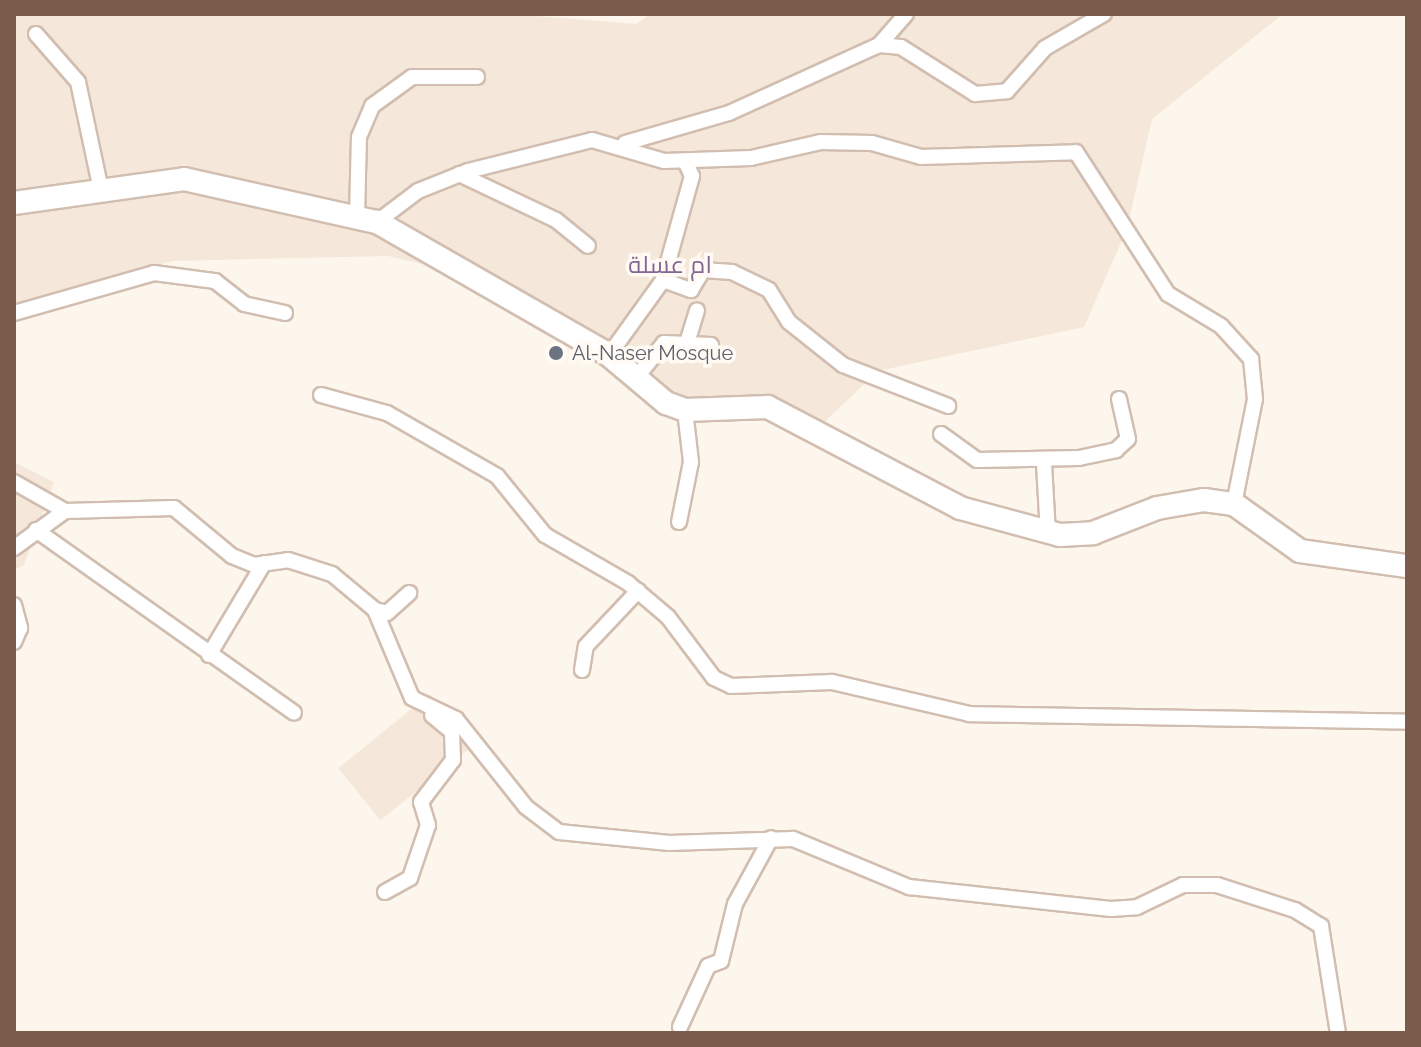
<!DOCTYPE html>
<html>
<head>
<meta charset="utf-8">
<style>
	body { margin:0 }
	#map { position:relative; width:1421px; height:1047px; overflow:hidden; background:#fdf6ec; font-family:Raleway,Cairo,sans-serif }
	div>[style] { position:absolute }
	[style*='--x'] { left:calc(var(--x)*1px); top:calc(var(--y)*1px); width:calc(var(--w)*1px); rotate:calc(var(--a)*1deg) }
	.residential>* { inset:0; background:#f5e8da; transform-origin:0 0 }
	.roads { filter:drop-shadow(2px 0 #d1beb0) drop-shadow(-2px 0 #d1beb0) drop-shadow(0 2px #d1beb0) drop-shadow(0 -2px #d1beb0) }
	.street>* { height:14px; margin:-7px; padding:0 7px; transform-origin:7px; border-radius:7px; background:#fff }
	.secondary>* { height:22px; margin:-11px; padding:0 11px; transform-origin:11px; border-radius:11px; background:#fff }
	.dots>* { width:22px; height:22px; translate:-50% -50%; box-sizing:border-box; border:4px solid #fffaf3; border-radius:50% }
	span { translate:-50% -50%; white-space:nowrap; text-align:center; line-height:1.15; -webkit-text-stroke:7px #fffaf3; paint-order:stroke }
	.worship-label { font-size:20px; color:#5b616d }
	.left { translate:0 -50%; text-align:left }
	.quarter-label { font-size:24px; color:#846695 }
	.frame { position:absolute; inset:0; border:16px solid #7a5c4d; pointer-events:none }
</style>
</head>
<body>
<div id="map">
	<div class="residential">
		<div style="clip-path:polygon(14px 14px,511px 14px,636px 24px,650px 14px,1283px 14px,1152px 119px,1127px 229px,1084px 327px,878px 371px,815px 431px,768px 407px,667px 400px,498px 282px,388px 256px,173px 261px,14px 303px)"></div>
		<div style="clip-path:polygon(14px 462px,54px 482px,24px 565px,14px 570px)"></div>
		<div style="left:430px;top:694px;width:67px;height:118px;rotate:51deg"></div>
	</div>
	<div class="roads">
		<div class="street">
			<div style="--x:36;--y:34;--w:64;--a:48.8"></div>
			<div style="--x:78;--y:82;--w:110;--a:78"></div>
			<div style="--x:879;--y:45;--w:41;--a:-48.9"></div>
			<div style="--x:625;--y:143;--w:108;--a:-16.1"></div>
			<div style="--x:729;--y:113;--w:165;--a:-24.4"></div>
			<div style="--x:879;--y:45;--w:22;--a:5"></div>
			<div style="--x:901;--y:47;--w:88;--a:32.4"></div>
			<div style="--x:975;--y:94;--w:32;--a:-5"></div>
			<div style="--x:1007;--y:91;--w:57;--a:-48.5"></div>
			<div style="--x:1045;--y:48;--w:68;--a:-30"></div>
			<div style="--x:459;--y:174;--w:107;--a:25.4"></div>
			<div style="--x:556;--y:220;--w:41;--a:39.1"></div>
			<div style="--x:357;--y:217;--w:80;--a:-88.6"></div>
			<div style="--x:359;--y:137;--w:34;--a:-67"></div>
			<div style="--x:372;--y:106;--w:49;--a:-35.9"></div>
			<div style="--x:412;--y:77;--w:65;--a:0"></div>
			<div style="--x:377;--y:222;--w:51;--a:-37.1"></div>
			<div style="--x:418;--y:191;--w:54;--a:-21.8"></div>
			<div style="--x:468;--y:171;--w:128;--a:-14"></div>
			<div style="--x:592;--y:140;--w:75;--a:16.3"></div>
			<div style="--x:664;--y:161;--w:87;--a:-2"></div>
			<div style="--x:751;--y:158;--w:72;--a:-12.9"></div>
			<div style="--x:821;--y:142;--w:51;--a:1.1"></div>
			<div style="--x:872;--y:143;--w:51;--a:15.9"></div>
			<div style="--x:921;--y:157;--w:155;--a:-1.8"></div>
			<div style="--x:1076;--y:152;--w:169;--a:57.1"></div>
			<div style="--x:1168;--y:294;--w:62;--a:31.1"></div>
			<div style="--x:1221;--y:326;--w:45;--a:47.7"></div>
			<div style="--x:1251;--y:359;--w:40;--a:84.3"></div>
			<div style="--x:1255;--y:399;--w:107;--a:101.3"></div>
			<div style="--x:663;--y:280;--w:30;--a:20"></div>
			<div style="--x:691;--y:290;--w:23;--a:-59"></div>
			<div style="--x:703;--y:270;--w:29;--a:4"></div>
			<div style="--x:732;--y:272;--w:41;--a:25.9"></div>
			<div style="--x:769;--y:290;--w:38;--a:58"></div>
			<div style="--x:789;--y:322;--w:69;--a:38.5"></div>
			<div style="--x:843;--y:365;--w:113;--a:21.3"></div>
			<div style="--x:14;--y:313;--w:146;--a:-15.9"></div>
			<div style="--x:154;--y:273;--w:62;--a:7.5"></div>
			<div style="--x:215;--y:281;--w:37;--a:38"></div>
			<div style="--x:244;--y:304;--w:42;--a:12.4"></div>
			<div style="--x:687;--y:343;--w:34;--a:-73"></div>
			<div style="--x:609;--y:355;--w:92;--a:-54.2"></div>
			<div style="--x:663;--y:280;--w:108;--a:-74.4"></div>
			<div style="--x:692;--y:176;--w:17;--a:-115"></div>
			<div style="--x:636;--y:378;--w:45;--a:-51.3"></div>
			<div style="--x:664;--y:343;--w:47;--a:2.4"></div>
			<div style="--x:321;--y:395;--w:68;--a:15.3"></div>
			<div style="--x:387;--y:413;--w:127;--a:29.8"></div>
			<div style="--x:497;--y:476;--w:76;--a:50.9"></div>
			<div style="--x:545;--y:535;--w:96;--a:30"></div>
			<div style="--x:628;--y:583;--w:52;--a:40.4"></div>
			<div style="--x:668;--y:617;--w:76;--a:53"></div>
			<div style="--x:714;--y:678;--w:19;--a:25"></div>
			<div style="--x:731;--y:686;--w:101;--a:-2.3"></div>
			<div style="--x:832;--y:682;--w:141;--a:13.1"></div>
			<div style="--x:969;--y:714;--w:438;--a:1"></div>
			<div style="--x:941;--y:434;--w:44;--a:35.8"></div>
			<div style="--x:977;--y:460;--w:102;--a:-1.1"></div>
			<div style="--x:1079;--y:458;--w:38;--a:-12"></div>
			<div style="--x:1116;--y:450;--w:16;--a:-43"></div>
			<div style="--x:1128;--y:439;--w:41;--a:-102.7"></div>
			<div style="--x:1044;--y:464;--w:69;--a:86.7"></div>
			<div style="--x:14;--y:482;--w:59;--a:29.6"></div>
			<div style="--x:679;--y:522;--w:61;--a:-78.7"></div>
			<div style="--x:691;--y:462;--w:52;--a:-96.6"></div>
			<div style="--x:36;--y:530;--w:316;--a:35.3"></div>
			<div style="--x:14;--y:548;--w:63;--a:-36"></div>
			<div style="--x:65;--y:511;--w:109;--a:-1.6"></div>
			<div style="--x:174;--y:508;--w:75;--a:39.6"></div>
			<div style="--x:232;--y:556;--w:24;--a:22"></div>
			<div style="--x:254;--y:565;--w:34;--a:-8"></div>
			<div style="--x:288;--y:560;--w:46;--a:17.7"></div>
			<div style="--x:332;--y:574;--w:56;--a:39.9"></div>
			<div style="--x:375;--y:610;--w:95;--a:67.2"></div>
			<div style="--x:412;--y:698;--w:49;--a:25.5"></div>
			<div style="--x:456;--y:719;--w:112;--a:51.5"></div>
			<div style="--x:526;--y:807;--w:41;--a:37.1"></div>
			<div style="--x:559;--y:832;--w:111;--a:5.7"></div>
			<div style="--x:669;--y:843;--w:124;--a:-1.8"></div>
			<div style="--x:793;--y:839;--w:126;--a:22.5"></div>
			<div style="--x:909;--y:887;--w:203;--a:6.2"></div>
			<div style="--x:1111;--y:909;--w:26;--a:-4"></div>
			<div style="--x:1137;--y:907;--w:51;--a:-25.6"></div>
			<div style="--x:1183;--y:885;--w:34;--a:0"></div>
			<div style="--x:1217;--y:885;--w:82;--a:17.8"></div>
			<div style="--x:1295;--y:910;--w:31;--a:32"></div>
			<div style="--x:1321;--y:926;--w:108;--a:81"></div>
			<div style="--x:14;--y:605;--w:24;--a:75"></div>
			<div style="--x:20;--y:628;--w:15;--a:113"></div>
			<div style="--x:375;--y:610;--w:12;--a:14"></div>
			<div style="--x:387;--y:613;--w:30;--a:-42"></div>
			<div style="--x:209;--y:655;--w:107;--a:-59.1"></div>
			<div style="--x:582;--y:670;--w:24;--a:-81"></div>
			<div style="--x:586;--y:646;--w:76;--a:-46.6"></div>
			<div style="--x:385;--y:892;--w:29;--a:-29"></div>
			<div style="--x:410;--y:878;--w:56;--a:-71.2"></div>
			<div style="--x:428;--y:825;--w:24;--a:-107"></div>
			<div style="--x:421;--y:802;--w:53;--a:-52.7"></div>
			<div style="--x:453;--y:760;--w:28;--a:-92"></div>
			<div style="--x:452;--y:732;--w:26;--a:-140"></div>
			<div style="--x:680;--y:1027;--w:67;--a:-65.3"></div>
			<div style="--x:708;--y:966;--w:14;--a:-21"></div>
			<div style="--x:721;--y:961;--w:59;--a:-76.2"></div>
			<div style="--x:735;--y:904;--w:75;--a:-61.4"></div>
		</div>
		<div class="secondary">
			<div style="--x:14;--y:203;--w:172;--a:-8"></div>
			<div style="--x:184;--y:179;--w:198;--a:12.6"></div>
			<div style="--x:377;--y:222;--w:267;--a:29.8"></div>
			<div style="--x:609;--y:355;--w:75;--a:40.1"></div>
			<div style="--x:666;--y:403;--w:20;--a:20"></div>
			<div style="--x:685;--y:410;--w:83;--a:-2.1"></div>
			<div style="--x:768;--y:407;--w:217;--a:27.7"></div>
			<div style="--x:960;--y:508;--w:104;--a:15.1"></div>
			<div style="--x:1060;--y:535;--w:33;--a:-3"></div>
			<div style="--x:1093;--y:533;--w:69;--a:-21.3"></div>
			<div style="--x:1157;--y:508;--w:48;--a:-9.7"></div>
			<div style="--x:1204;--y:500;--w:30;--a:8"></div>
			<div style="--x:1234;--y:504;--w:81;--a:35.5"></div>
			<div style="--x:1300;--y:551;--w:108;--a:8"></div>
		</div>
	</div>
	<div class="dots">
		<div style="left:556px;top:353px;background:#6b7280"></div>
	</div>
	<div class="worship-label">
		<span class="left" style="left:572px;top:353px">Al-Naser Mosque</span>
	</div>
	<div class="quarter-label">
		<span style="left:670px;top:265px">ام عسلة</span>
	</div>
	<div class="frame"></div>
</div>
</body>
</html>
